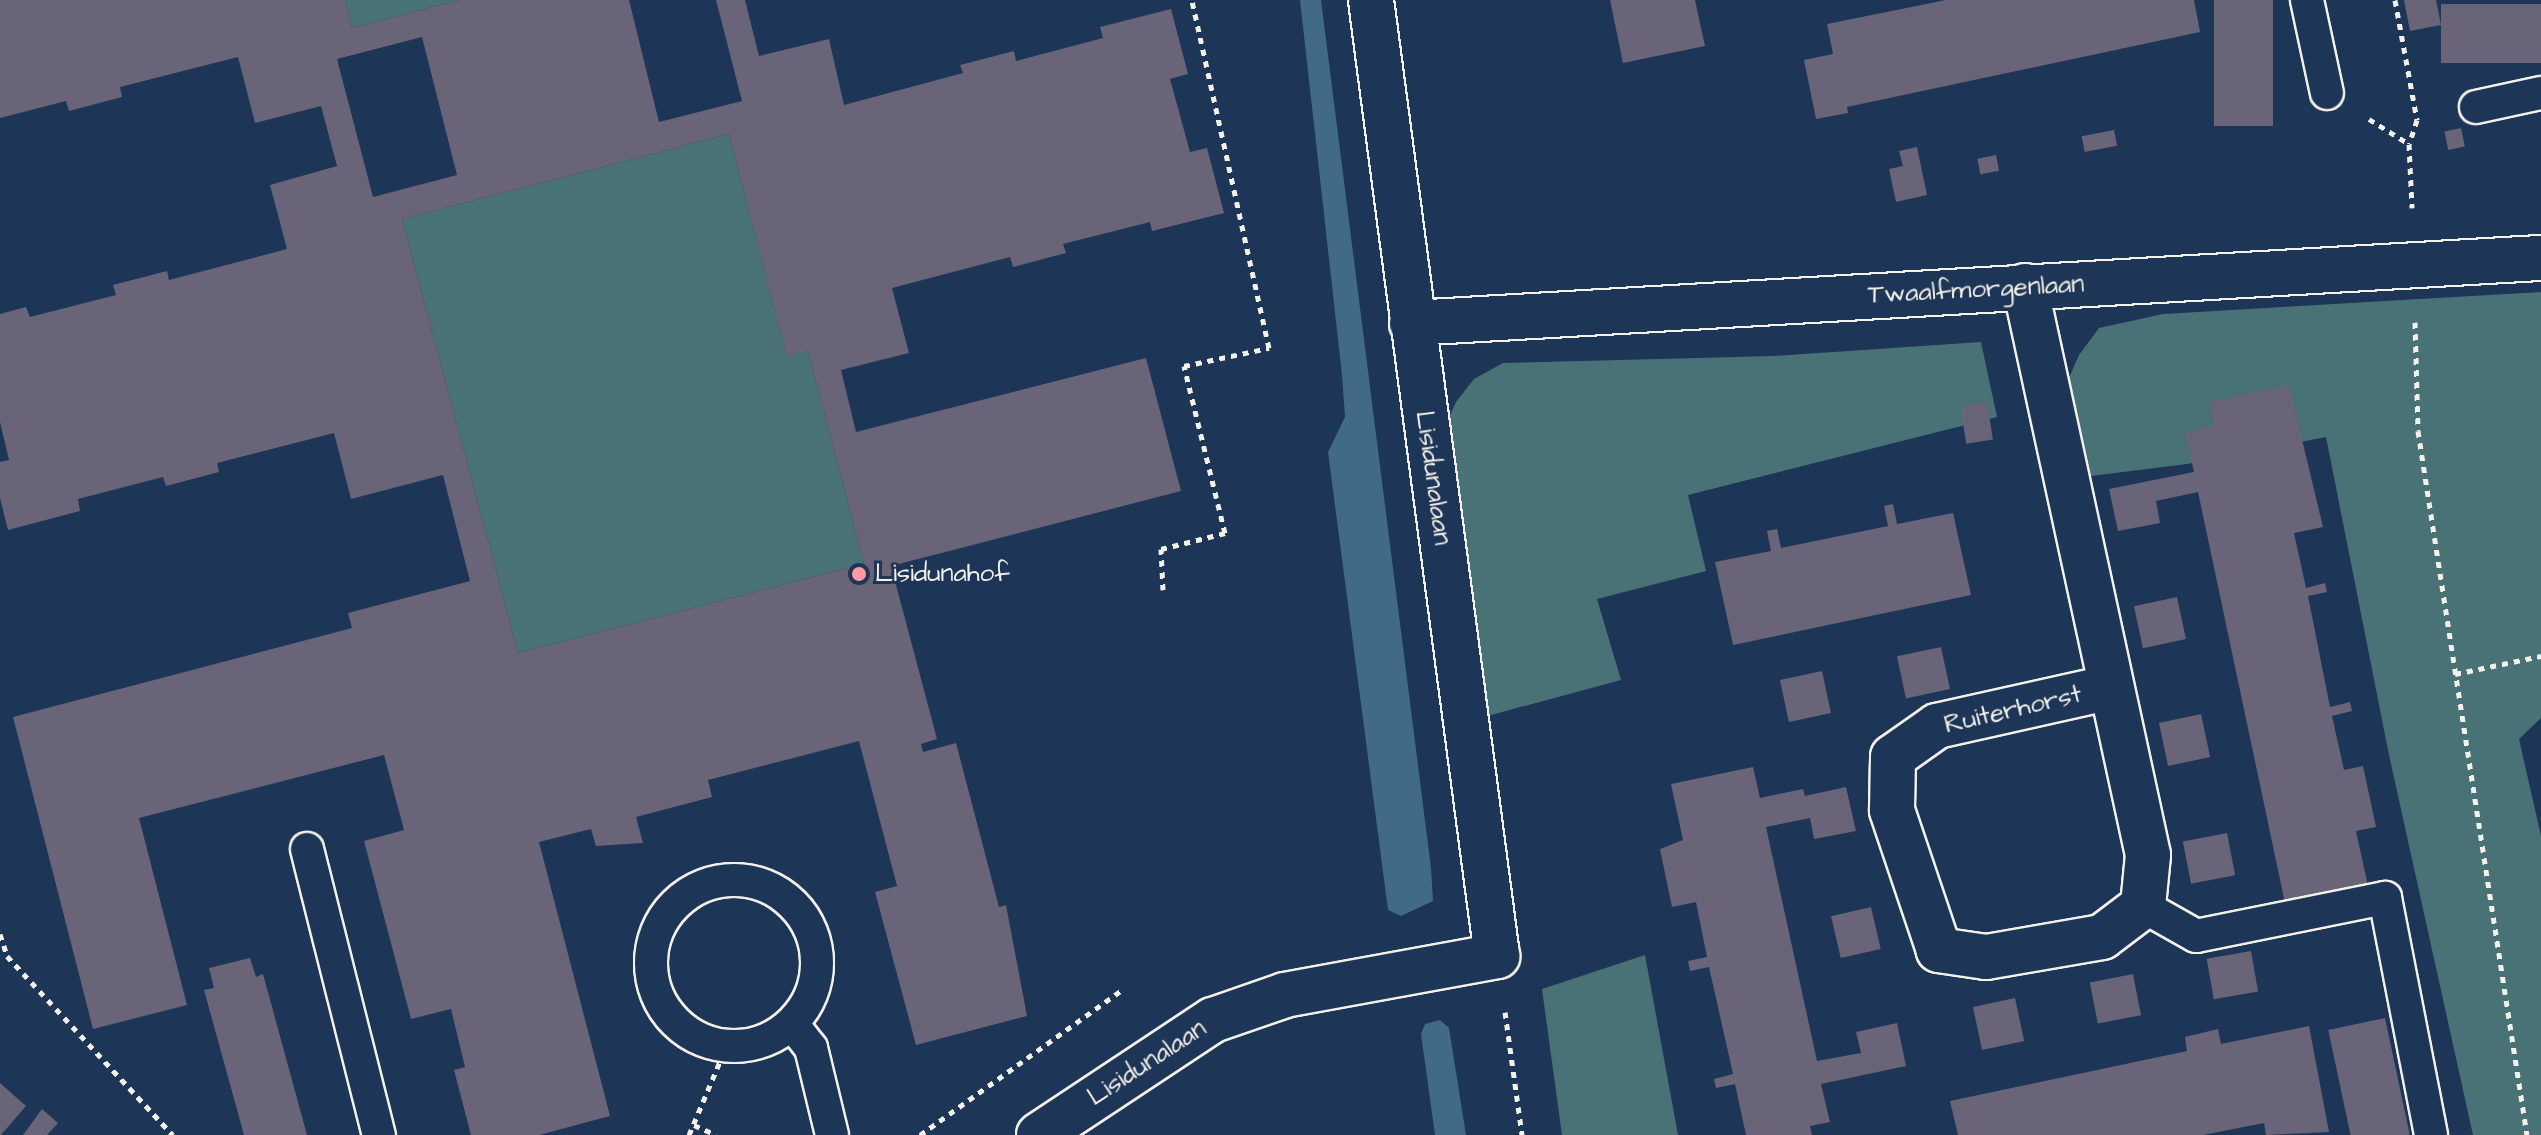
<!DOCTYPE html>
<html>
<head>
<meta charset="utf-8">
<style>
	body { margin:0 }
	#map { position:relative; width:2541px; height:1135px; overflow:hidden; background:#1d3557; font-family:"Architects Daughter",sans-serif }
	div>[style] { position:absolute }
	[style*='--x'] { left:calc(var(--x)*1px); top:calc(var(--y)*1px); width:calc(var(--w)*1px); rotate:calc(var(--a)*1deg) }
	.green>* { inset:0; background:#497276 }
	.water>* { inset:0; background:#406a87 }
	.building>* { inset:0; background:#696478; transform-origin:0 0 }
	.path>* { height:5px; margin-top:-2.5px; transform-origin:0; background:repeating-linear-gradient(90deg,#f4f1e8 0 6px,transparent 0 12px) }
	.roads { filter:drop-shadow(2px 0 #f4f1e8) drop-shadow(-2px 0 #f4f1e8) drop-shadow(0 2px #f4f1e8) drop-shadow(0 -2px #f4f1e8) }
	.service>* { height:32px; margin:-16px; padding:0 16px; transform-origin:16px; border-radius:16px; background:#1d3557 }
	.service>.ring { margin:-16px; padding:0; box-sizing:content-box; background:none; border:32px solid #1d3557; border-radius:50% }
	.minor>* { height:44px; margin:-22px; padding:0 22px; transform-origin:22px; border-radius:22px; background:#1d3557 }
	.dots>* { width:22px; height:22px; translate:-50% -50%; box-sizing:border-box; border:4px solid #1d3557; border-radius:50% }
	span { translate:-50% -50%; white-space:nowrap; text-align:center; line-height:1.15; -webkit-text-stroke:6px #1d3557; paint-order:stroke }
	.street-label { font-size:26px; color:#f4f1e8 }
	.poi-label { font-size:26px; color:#f4f1e8 }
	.left { translate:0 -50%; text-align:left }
</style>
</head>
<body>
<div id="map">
	<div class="green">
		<div style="clip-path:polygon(345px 0,459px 0,352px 28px)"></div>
		<div style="clip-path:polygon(729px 134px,787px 356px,808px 351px,864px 564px,518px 653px,402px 219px)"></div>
		<div style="clip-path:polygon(2541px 292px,2541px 718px,2519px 739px,2541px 836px,2541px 1135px,2473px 1135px,2389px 755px,2326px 437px,2187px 464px,2075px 478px,2065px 387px,2079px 355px,2099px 328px,2163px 314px)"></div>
		<div style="clip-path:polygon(1981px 342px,1997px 417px,1688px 495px,1706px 571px,1597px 599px,1621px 680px,1480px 718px,1440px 437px,1456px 402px,1474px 379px,1503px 363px,1773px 356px)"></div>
		<div style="clip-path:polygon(1645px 955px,1678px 1135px,1562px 1135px,1542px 989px)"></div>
	</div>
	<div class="water">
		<div style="clip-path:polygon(1300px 0,1321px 0,1431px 868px,1433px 901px,1401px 916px,1388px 910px,1328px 452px,1345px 417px,1342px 375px)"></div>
		<div style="clip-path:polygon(1440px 1020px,1449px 1028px,1466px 1135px,1435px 1135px,1421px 1034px,1425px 1024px)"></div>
	</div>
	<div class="building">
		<div style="clip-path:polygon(evenodd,0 0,345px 0,352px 28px,459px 0,629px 0,659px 122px,742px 101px,716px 0,745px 0,759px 56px,829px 39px,844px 105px,963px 73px,960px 65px,1014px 51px,1016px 61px,1103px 38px,1100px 27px,1171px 9px,1188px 74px,1170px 79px,1190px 152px,1207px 148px,1224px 213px,1152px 231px,1150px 222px,1063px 244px,1066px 253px,1013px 267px,1010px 257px,892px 288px,909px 353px,841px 370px,856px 432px,1146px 358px,1181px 491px,891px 566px,937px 739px,921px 744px,923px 752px,956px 743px,999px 907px,1006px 905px,1027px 1016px,916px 1045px,875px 892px,897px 886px,859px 741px,708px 780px,712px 797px,636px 817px,643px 843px,596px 846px,591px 829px,539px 842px,610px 1116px,539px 1135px,471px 1135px,454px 1070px,465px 1067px,451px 1009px,411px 1019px,364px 841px,404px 830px,384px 755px,139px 818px,187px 1005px,93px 1029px,13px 717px,352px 628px,348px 613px,470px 581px,443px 475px,351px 499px,334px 433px,217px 463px,219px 472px,166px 486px,163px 477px,78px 499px,80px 511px,8px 530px,0 498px,0 462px,9px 460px,0 422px,0 314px,26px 307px,30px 317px,116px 295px,113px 285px,167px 271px,169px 280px,287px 249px,270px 185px,337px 166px,321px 106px,255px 123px,238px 57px,120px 87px,122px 97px,69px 111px,66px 101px,0 118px,0 0,422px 37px,457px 175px,373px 197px,337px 59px,422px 37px,0 0,729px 134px,787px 357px,808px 351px,864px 564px,518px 653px,402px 219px,729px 134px)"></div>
		<div style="clip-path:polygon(1610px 0,1695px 0,1705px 46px,1623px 63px)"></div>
		<div style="clip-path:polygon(1946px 0,2194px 0,2200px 32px,1847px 107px,1848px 113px,1816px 119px,1804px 60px,1833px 54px,1827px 24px)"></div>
		<div style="left:2214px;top:0;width:59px;height:126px"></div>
		<div style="clip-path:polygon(2404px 0,2436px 0,2441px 25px,2410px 31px)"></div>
		<div style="left:2541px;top:4px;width:59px;height:100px;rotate:90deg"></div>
		<div style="left:2461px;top:128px;width:19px;height:17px;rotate:78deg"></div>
		<div style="left:2114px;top:130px;width:16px;height:33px;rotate:79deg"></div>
		<div style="clip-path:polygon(1917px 147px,1927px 195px,1896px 202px,1889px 169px,1903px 166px,1899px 151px)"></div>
		<div style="left:1996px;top:155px;width:16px;height:19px;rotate:79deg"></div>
		<div style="clip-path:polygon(2289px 385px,2323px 527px,2294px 533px,2306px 588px,2325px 583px,2327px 592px,2308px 596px,2330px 707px,2350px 702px,2352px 711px,2332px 716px,2344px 770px,2363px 766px,2376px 827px,2356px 831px,2368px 886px,2285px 903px,2198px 492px,2156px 501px,2160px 523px,2118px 531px,2109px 489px,2194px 472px,2185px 432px,2214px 426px,2210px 402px)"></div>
		<div style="left:1987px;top:402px;width:38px;height:27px;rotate:81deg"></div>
		<div style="clip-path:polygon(1893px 504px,1897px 524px,1953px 513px,1971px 595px,1733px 645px,1715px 562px,1771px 551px,1767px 531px,1777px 529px,1781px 548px,1888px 526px,1884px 506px)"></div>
		<div style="left:2177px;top:597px;width:43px;height:44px;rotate:78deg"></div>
		<div style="left:1941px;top:647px;width:43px;height:45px;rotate:78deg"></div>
		<div style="left:1822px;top:671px;width:43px;height:43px;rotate:78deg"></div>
		<div style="left:2201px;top:714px;width:44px;height:43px;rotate:78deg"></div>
		<div style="clip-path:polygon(1753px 767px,1760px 798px,1803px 789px,1805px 796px,1846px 787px,1856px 831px,1814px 839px,1810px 818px,1766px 827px,1817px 1061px,1861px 1053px,1856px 1032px,1897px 1023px,1906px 1066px,1821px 1084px,1830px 1122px,1810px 1126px,1812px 1135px,1746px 1135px,1735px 1084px,1716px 1088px,1714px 1079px,1733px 1074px,1709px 967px,1690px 971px,1688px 961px,1707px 957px,1696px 902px,1672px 907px,1660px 849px,1683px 840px,1671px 784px)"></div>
		<div style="left:2227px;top:833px;width:43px;height:45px;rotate:79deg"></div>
		<div style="left:1871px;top:907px;width:43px;height:41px;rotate:77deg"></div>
		<div style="left:2251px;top:951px;width:41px;height:45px;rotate:80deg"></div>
		<div style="clip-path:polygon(250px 958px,256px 977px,263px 974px,307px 1135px,244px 1135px,204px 990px,214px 988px,209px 968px)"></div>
		<div style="left:2133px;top:974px;width:42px;height:44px;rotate:79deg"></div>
		<div style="left:2015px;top:998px;width:44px;height:43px;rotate:78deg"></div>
		<div style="left:2385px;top:1018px;width:119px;height:58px;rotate:78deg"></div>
		<div style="clip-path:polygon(2309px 1026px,2329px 1132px,2266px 1135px,2264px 1123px,2203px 1135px,1958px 1135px,1950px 1101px,2187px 1051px,2185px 1037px,2218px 1029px,2221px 1044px)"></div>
		<div style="clip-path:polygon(0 1083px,26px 1106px,1px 1135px,0 1135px)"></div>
		<div style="clip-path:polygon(42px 1109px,58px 1123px,47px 1135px,23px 1135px)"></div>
	</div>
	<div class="path">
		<div style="--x:2395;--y:0;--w:122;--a:79.6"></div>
		<div style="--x:2417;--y:120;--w:25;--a:108"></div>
		<div style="--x:2409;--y:144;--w:64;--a:87.3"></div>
		<div style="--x:2369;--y:119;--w:47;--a:32"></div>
		<div style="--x:2415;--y:322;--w:109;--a:88.4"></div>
		<div style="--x:2418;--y:431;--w:712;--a:81.2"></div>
		<div style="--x:1163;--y:590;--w:41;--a:-92.8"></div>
		<div style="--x:1161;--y:549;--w:66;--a:-14"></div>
		<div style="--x:1225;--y:533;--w:172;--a:-103.8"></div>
		<div style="--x:1184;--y:366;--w:87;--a:-12"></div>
		<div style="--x:1269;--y:348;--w:356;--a:-102.5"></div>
		<div style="--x:2455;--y:674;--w:88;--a:-11.8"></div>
		<div style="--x:0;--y:934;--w:23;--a:72"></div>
		<div style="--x:7;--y:956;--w:244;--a:47.2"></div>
		<div style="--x:1505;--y:1012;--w:124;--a:82.1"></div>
		<div style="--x:694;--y:1125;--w:24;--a:24"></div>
		<div style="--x:689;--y:1135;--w:95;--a:-67.2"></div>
		<div style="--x:920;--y:1135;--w:249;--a:-35.7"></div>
	</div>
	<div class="roads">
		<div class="service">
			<div style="--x:2307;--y:0;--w:95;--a:77.9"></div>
			<div style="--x:2476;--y:107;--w:66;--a:-12.2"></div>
			<div style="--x:307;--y:849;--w:295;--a:75.9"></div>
			<div class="ring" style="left:651px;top:880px;width:134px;height:134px"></div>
			<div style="--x:2143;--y:906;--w:61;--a:29.5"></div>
			<div style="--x:2196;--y:936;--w:193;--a:-11.4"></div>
			<div style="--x:2385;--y:898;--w:241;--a:79"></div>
			<div style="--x:793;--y:1025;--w:29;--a:52"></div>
			<div style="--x:811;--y:1048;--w:89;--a:76.4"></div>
		</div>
		<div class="minor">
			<div style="--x:2025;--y:286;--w:582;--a:77.8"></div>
			<div style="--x:2148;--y:855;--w:51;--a:95.6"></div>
			<div style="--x:2143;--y:906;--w:51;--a:142.9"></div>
			<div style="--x:2102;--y:937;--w:118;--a:170.2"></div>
			<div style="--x:1986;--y:957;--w:48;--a:-171.5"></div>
			<div style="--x:1939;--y:950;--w:148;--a:-108.6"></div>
			<div style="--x:1892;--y:810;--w:53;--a:-88.9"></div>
			<div style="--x:1893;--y:757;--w:54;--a:-35.2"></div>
			<div style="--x:1937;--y:726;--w:178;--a:-12.6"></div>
			<div style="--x:1412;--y:323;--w:1131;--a:-3.3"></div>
			<div style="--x:1039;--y:1135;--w:209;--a:-33.5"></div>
			<div style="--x:1213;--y:1020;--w:76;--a:-19.1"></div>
			<div style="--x:1285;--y:995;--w:216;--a:-10.4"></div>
			<div style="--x:1497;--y:956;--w:964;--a:-97.51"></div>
		</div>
	</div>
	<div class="dots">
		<div style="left:859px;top:574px;background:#ff9aa2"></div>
	</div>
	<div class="street-label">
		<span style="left:1976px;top:290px;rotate:-3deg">Twaalfmorgenlaan</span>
		<span style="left:1433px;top:478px;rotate:82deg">Lisidunalaan</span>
		<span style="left:2013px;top:710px;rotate:-13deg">Ruiterhorst</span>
		<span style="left:1147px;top:1063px;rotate:-33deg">Lisidunalaan</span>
	</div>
	<div class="poi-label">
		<span class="left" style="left:875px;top:574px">Lisidunahof</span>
	</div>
</div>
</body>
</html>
